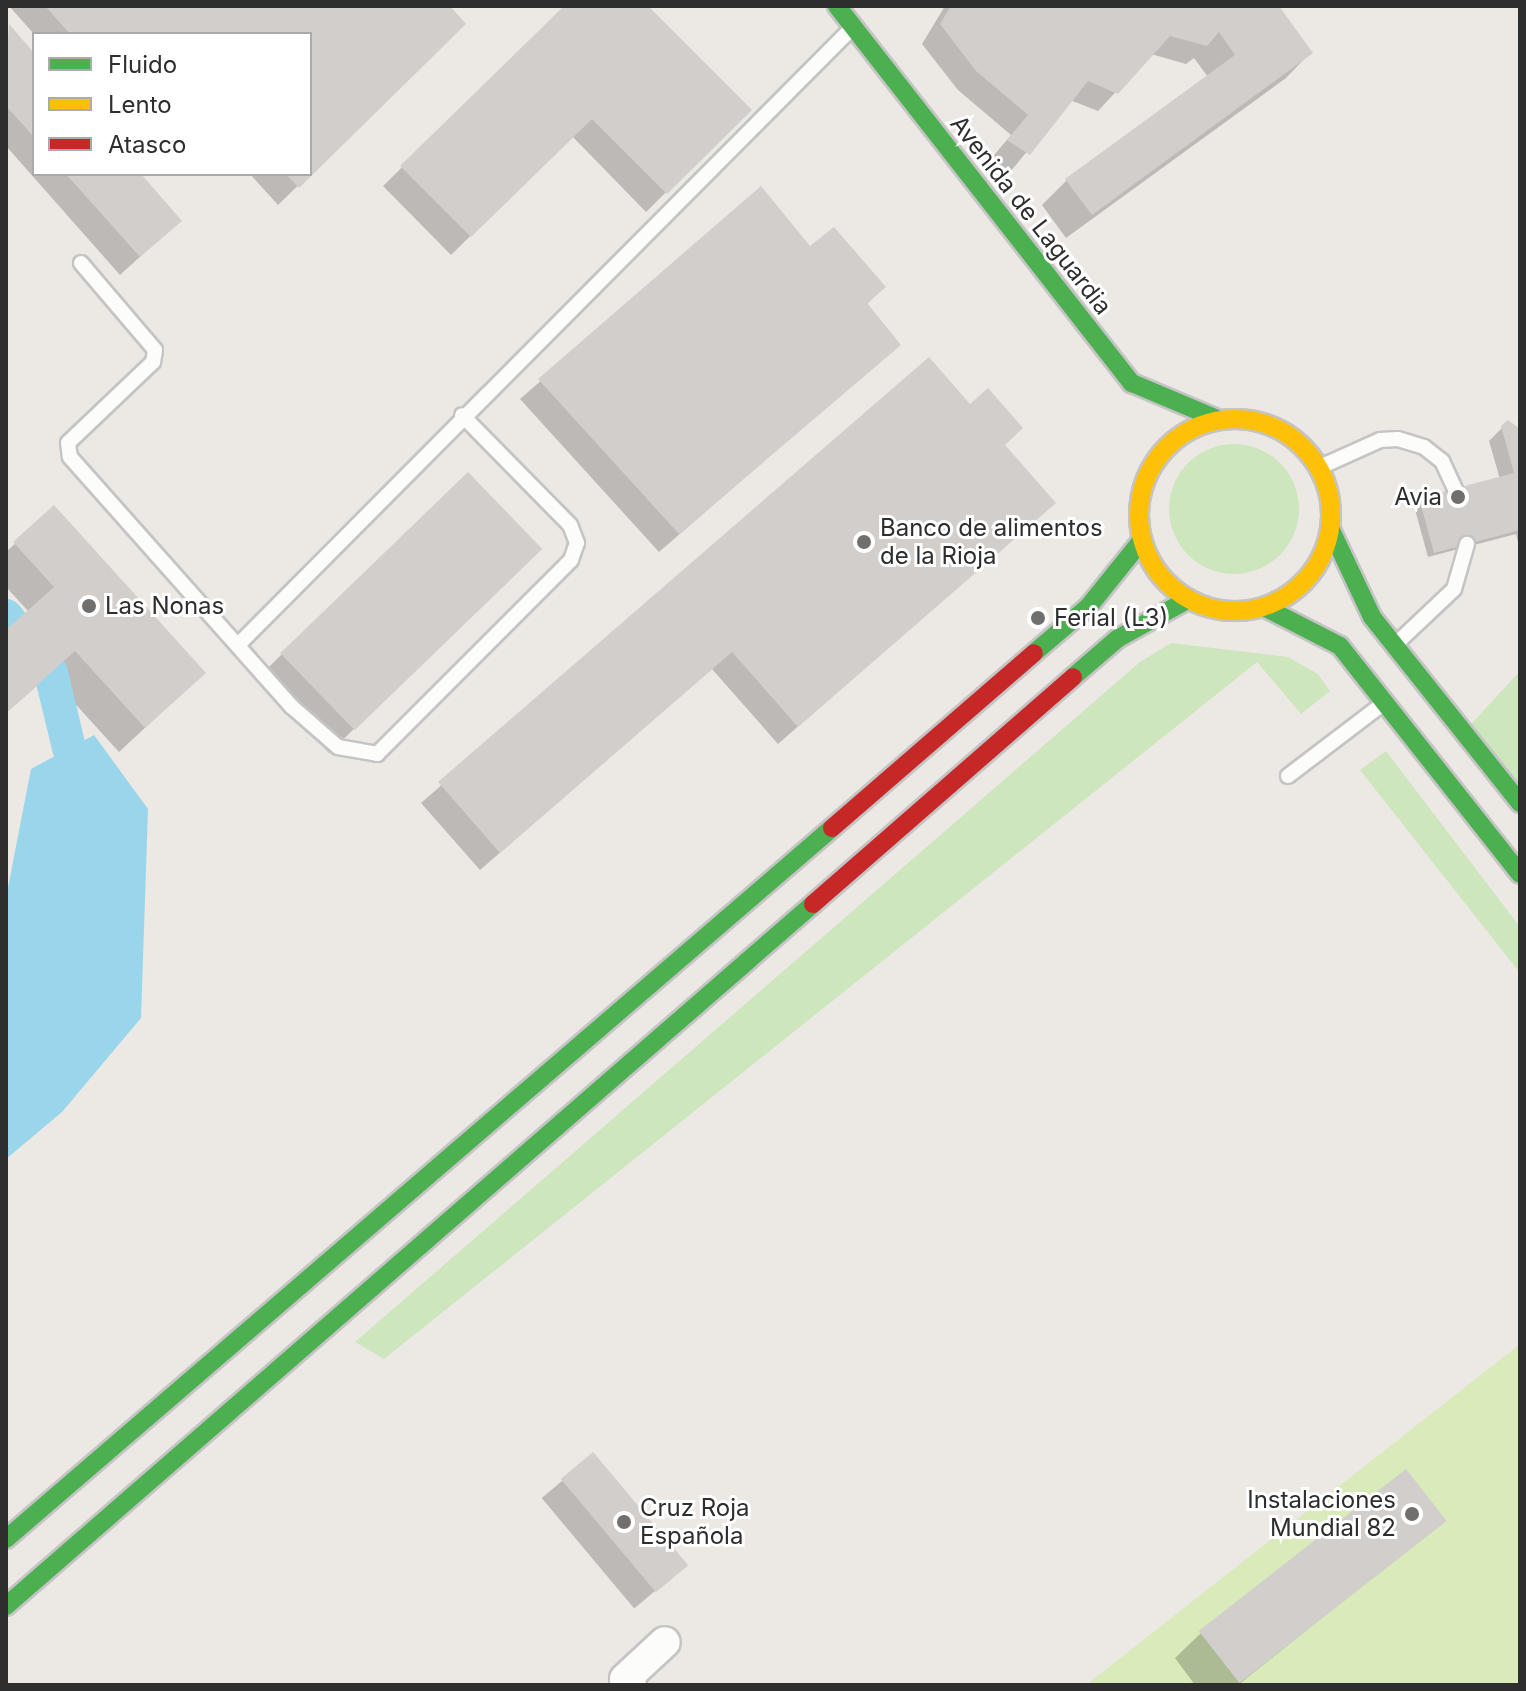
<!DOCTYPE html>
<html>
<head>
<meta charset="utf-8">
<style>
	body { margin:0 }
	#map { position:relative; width:1526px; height:1691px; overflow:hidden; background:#ece8e4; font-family:Inter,sans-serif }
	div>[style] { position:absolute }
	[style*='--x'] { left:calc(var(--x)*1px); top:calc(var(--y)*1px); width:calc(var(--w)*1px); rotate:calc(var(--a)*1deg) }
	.green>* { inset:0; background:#cee6be }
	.round { border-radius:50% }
	.pitch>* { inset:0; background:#d9eabb }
	.water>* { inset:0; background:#99d6ec }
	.shadow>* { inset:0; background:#0003; transform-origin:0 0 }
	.canal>* { height:34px; margin:-17px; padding:0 17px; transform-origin:17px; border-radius:17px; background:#99d6ec }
	.building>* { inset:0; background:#d1cecb; transform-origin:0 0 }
	.roads { filter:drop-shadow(2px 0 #c5c4c5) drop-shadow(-2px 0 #c5c4c5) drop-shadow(0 2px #c5c4c5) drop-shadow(0 -2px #c5c4c5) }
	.lane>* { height:14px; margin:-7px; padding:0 7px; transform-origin:7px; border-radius:7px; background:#fcfcfb }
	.street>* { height:30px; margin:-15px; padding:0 15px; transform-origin:15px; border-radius:15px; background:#fcfcfb }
	.fast>* { height:18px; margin:-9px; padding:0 9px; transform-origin:9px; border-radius:9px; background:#4caf50 }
	.slow>* { height:18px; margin:-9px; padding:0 9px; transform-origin:9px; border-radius:9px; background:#ffc107 }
	.slow>.ring { margin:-9px; padding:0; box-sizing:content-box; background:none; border:18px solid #ffc107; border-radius:50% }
	.jam>* { height:18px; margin:-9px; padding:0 9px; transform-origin:9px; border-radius:9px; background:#c62828 }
	.dots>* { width:22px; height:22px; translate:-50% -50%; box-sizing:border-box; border:4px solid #fff; border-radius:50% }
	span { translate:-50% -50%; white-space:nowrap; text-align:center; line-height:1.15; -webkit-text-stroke:6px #fff; paint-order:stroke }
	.street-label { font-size:24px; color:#2e2e2e }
	.poi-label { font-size:24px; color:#2e2e2e }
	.right { translate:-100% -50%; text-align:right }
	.left { translate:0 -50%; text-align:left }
	.frame { position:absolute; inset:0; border:8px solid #2e2e2e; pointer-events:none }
	.legend { position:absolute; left:32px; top:32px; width:280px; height:144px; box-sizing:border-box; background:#fff; border:2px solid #ababab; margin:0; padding:10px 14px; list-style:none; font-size:24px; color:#2e2e2e }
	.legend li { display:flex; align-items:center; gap:16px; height:40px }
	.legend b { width:40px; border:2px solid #ababab }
</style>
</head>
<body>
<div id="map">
	<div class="green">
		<div class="round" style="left:1169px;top:444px;width:130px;height:130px"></div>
		<div style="clip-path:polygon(1171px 643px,1288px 657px,1318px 674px,1330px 691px,1301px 714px,1257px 662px,384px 1359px,355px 1342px,1140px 662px)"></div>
		<div style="clip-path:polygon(1520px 671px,1520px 803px,1464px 732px)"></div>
		<div style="clip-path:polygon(1386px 751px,1520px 927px,1520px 973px,1360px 770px)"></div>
	</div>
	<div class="pitch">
		<div style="clip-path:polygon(1520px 1344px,1520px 1685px,1086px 1685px)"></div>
	</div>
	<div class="water">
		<div style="clip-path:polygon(94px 735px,148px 809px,141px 1018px,62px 1112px,6px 1159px,6px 898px,31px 769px)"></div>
	</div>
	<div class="shadow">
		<div style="clip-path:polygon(9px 6px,448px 6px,464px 24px,278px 205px,250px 174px,310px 174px,310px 34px,34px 34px)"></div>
		<div style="clip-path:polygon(566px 6px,645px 6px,749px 110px,646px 212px,572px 136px,451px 255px,383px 186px)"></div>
		<div style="clip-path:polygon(945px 6px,1276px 6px,1311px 52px,1286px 78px,1066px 238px,1042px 205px,1067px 180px,1208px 77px,1194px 58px,1186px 64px,1151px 54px,1098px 111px,1070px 100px,1010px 172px,990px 160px,1011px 135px,958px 90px,922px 44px)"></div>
		<div style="clip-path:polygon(9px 27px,34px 56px,34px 174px,138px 174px,179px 221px,120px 275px,6px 146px)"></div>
		<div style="clip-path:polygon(761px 189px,810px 249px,884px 287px,866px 305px,898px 345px,659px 552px,520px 399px)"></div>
		<div style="clip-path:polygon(928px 360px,1053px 503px,778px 744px,712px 669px,480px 870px,421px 803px)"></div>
		<div style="clip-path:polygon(1507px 423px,1520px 432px,1520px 550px,1516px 534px,1428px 557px,1414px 506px,1500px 479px,1489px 441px)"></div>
		<div style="clip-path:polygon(54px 508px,204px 673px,119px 752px,49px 675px,6px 713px,6px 633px,29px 612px,6px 587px,6px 552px)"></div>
		<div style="clip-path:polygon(515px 574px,329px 753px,257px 679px,282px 654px)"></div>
		<div style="left:593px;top:1455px;width:144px;height:67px;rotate:50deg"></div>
		<div style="clip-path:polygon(1443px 1521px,1238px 1685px,1195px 1685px,1175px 1658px,1201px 1633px)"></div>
	</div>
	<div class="canal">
		<div style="--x:6;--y:616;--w:73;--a:51.7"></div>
		<div style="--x:51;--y:673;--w:77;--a:76.5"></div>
	</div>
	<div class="building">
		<div style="clip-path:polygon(45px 6px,450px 6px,466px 24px,299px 188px,286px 174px,310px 174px,310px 34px,70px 34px)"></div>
		<div style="clip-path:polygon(564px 6px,648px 6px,752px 110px,667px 194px,592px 119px,471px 237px,400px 166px)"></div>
		<div style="clip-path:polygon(951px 6px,1279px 6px,1313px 53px,1092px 215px,1065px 179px,1235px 55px,1219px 32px,1207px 46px,1170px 36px,1118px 94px,1088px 81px,1030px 155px,1007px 140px,1028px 115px,976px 71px,940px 24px)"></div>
		<div style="clip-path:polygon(9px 24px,34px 53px,34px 137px,6px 106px)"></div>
		<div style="clip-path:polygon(66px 174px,141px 174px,182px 221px,140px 257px)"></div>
		<div style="clip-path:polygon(761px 186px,810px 246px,834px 227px,886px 287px,867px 303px,901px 345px,679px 534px,538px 379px)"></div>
		<div style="clip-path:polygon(929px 357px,970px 404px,988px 388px,1023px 428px,1005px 445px,1056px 503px,798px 727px,732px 652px,500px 853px,438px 782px)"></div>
		<div style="clip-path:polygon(1508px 420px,1520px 429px,1520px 530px,1434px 553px,1419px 498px,1514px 473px,1501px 426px)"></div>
		<div style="left:468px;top:472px;width:107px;height:261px;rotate:46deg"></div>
		<div style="clip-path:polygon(54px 505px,206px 673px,145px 728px,75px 651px,6px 713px,6px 630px,54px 587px,13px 542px)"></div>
		<div style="left:593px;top:1452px;width:148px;height:42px;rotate:50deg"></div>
		<div style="left:1406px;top:1469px;width:66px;height:263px;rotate:52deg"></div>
	</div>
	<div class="roads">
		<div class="lane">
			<div style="--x:81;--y:263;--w:114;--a:49.6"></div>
			<div style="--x:155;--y:350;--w:12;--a:99"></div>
			<div style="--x:153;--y:362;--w:117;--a:136.4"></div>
			<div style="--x:68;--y:443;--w:14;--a:82"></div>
			<div style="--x:70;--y:457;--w:333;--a:48.4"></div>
			<div style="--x:291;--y:706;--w:62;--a:41.1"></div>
			<div style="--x:338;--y:747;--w:40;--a:10"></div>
			<div style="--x:377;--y:754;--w:274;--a:-45"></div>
			<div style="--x:571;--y:560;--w:18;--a:-71"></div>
			<div style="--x:577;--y:543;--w:19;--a:-111"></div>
			<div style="--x:570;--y:525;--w:154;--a:-134.5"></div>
			<div style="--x:1318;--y:468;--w:68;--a:-24.3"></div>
			<div style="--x:1380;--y:440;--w:18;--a:-3"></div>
			<div style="--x:1398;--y:439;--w:27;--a:17"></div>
			<div style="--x:1424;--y:447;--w:23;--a:38"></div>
			<div style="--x:1442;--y:461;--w:31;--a:65"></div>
			<div style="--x:1398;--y:642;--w:77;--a:-43.4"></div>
			<div style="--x:1454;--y:589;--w:47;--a:-73.9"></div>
			<div style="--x:239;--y:644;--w:868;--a:-45.14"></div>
			<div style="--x:1288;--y:776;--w:116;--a:-37.3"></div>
		</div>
		<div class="street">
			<div style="--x:631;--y:1685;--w:8;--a:-135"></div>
			<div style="--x:625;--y:1679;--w:54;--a:-42.8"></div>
		</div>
		<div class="fast">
			<div style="--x:837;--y:6;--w:479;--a:52"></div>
			<div style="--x:1132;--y:383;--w:90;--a:22.9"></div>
			<div style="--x:1330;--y:528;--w:98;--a:64.7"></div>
			<div style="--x:1372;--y:617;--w:238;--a:51.5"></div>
			<div style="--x:1264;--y:607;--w:85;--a:27.2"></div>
			<div style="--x:1340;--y:646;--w:290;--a:51.7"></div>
			<div style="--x:1034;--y:653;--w:72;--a:-40.5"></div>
			<div style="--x:1089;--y:606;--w:85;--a:-51.2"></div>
			<div style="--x:1073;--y:677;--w:58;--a:-40.8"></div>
			<div style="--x:1117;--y:639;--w:82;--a:-29.1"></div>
			<div style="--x:6;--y:1539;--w:1090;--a:-40.72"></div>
			<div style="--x:6;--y:1606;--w:1070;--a:-41.02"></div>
		</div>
		<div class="slow">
			<div class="ring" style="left:1139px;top:419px;width:174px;height:174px"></div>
		</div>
		<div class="jam">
			<div style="--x:832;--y:828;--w:267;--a:-40.9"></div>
			<div style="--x:813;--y:904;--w:345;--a:-41.1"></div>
		</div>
	</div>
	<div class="dots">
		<div style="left:1458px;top:497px;background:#706f6e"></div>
		<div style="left:864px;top:542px;background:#706f6e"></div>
		<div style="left:89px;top:606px;background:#706f6e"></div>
		<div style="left:1038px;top:618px;background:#706f6e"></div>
		<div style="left:1412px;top:1514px;background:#706f6e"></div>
		<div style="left:624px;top:1522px;background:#706f6e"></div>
	</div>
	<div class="street-label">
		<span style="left:1031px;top:215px;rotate:52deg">Avenida de Laguardia</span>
	</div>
	<div class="poi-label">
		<span class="right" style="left:1442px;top:497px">Avia</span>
		<span class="left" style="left:880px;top:542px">Banco de alimentos<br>de la Rioja</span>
		<span class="left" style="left:105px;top:606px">Las Nonas</span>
		<span class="left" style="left:1054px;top:618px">Ferial (L3)</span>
		<span class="right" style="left:1396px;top:1514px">Instalaciones<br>Mundial 82</span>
		<span class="left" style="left:640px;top:1522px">Cruz Roja<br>Española</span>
	</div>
	<div class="frame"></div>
	<ul class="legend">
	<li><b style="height:10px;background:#4caf50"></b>Fluido</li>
	<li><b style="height:10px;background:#ffc107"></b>Lento</li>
	<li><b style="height:10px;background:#c62828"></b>Atasco</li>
	</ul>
</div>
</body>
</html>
